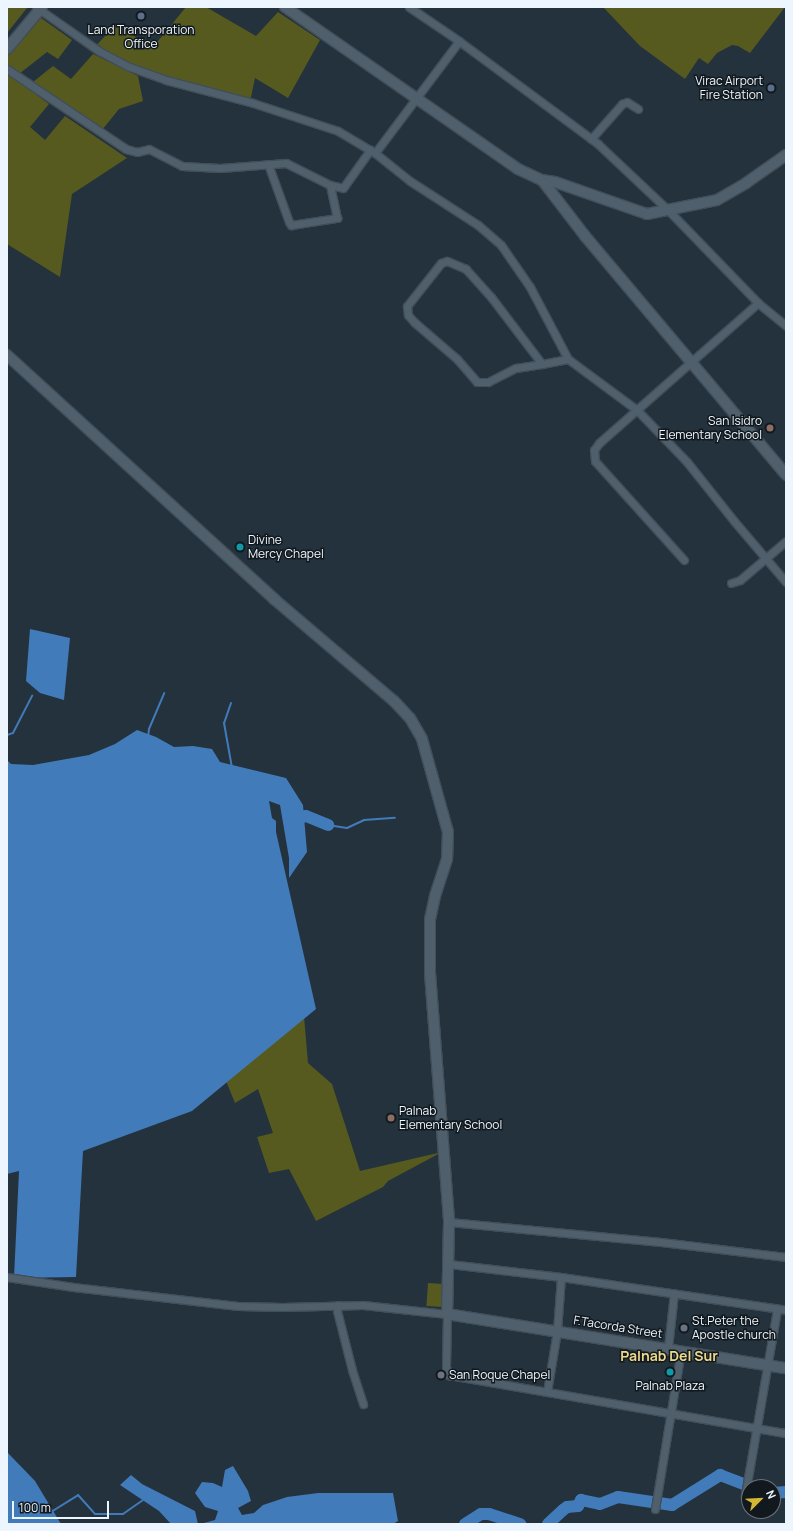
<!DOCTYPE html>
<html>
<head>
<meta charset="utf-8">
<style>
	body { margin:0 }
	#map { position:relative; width:793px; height:1531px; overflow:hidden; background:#23323d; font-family:Manrope,sans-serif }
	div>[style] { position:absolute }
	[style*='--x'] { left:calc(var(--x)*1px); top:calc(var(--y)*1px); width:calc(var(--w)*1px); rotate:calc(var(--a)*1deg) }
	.green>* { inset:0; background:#565a1e; transform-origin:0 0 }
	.water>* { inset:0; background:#427bb9 }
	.stream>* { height:2px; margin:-1px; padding:0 1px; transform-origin:1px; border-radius:1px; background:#427bb9 }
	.river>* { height:12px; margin:-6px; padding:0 6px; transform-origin:6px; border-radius:6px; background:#427bb9 }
	.roads { filter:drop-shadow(1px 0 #424e58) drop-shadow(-1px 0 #424e58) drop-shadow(0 1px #424e58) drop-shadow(0 -1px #424e58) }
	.street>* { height:7px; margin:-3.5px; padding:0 3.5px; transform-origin:3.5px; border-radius:3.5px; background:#4f5f6c }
	.secondary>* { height:10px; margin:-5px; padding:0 5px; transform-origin:5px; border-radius:5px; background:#4f5f6c }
	.dots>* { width:11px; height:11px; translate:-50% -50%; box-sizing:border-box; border:2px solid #12191e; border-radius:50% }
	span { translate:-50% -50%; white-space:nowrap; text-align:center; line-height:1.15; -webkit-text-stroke:3px #12191e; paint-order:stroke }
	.poi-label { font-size:12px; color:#edf6fe }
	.right { translate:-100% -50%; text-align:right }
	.left { translate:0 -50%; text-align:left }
	.street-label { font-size:12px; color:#edf6fe }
	.quarter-label { font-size:14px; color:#edd98b; font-weight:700 }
	.frame { position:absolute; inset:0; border:8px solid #edf6fe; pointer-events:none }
	.north { position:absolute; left:741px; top:1479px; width:40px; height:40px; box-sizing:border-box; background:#12191e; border:1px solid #6a7178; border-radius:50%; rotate:66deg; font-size:11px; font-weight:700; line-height:16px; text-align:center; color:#edf6fe }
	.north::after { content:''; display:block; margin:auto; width:14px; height:18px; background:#d4b635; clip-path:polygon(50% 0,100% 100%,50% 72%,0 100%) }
	.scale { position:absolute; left:12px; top:1501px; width:97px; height:18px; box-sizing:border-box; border:2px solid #edf6fe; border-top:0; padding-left:5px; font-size:12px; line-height:14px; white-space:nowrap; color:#edf6fe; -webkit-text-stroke:3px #12191e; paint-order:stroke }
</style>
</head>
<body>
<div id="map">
	<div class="green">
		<div style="clip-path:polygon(7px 7px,27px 8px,7px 33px)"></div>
		<div style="clip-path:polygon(186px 7px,206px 7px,256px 36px,278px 12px,320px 40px,288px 98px,255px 78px,250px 102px,127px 66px,94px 48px,116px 24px,139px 39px,158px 41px)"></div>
		<div style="clip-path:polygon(603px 7px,785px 7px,750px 53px,738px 46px,732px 45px,717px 53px,708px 64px,699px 58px,685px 79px,640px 46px)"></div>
		<div style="clip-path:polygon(34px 13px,72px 40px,58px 59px,47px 52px,19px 74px,7px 69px,7px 45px)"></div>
		<div style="clip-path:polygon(93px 54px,138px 76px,143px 101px,119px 109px,102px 130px,33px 82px,53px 66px,71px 79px)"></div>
		<div style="clip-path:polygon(7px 73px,49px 104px,30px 127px,45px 140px,65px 116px,127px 158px,72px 194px,60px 277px,7px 244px)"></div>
		<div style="clip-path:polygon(304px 1016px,308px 1063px,332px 1084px,360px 1171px,442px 1152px,388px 1181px,383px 1187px,316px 1221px,289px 1169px,269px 1173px,257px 1137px,273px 1133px,258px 1089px,235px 1103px,226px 1081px)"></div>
		<div style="left:428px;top:1283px;width:16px;height:23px;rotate:4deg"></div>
	</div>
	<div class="water">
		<div style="clip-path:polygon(30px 629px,70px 638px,64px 700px,40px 693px,26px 681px)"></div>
		<div style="clip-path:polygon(137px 730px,156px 737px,174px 747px,193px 746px,212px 749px,220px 762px,286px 778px,303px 805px,307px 852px,289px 878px,289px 858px,280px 805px,269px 801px,272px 818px,276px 821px,276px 832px,316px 1009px,192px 1111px,83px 1151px,76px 1277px,14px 1278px,19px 1171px,7px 1174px,7px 760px,11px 764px,33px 765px,89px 755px,115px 744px)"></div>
		<div style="clip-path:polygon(7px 1452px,35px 1481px,61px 1524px,7px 1524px)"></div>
		<div style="clip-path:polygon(233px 1466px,248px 1491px,251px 1501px,238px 1508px,242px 1515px,254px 1513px,263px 1505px,287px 1497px,318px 1493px,393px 1493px,398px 1521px,393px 1524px,200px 1524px,215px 1520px,218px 1511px,205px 1507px,195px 1493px,202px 1482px,213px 1483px,222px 1487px,225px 1470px)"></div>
		<div style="clip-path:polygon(131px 1475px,142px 1484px,195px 1511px,198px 1524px,171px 1524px,159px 1511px,120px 1485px)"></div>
	</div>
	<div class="stream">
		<div style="--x:231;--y:703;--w:21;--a:109"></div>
		<div style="--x:224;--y:723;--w:46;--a:79.9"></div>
		<div style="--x:7;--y:735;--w:6;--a:-18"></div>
		<div style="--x:13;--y:733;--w:42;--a:-62.8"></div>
		<div style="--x:148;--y:737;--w:8;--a:-83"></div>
		<div style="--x:149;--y:729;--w:39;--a:-67"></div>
		<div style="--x:328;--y:825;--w:19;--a:9"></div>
		<div style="--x:347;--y:828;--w:19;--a:-25"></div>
		<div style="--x:364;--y:820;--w:31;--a:-4"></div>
		<div style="--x:51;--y:1512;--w:32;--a:-32"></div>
		<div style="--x:78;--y:1495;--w:25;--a:48"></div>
		<div style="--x:95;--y:1514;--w:28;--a:0"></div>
		<div style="--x:123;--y:1514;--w:24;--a:-35"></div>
	</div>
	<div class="river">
		<div style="--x:293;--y:811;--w:9;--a:49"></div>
		<div style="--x:299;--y:818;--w:7;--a:-16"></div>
		<div style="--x:306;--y:816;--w:24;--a:22"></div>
		<div style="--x:773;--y:1493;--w:13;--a:-4"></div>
		<div style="--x:465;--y:1524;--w:19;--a:-32"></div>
		<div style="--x:481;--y:1514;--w:8;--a:0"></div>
		<div style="--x:489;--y:1514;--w:33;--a:18"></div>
		<div style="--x:548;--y:1524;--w:21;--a:-43"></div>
		<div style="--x:563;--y:1510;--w:5;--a:-37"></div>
		<div style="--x:567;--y:1507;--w:11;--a:-5"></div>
		<div style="--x:578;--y:1506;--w:7;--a:-63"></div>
		<div style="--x:581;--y:1500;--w:19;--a:12"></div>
		<div style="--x:600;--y:1504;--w:19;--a:-21"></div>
		<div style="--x:618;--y:1497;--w:55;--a:8.4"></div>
		<div style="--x:672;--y:1505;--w:57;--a:-32"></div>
		<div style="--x:720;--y:1475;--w:34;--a:21"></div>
	</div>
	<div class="roads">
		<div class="street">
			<div style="--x:36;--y:7;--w:77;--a:34.9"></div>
			<div style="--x:99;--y:51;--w:32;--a:28"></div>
			<div style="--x:127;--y:66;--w:41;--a:19.7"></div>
			<div style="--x:166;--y:80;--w:90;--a:14.8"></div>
			<div style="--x:253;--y:103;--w:89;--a:18.2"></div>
			<div style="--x:338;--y:131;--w:43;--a:30.7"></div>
			<div style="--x:375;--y:153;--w:45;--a:38.7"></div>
			<div style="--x:410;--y:181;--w:81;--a:32.9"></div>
			<div style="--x:478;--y:225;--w:30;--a:41"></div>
			<div style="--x:501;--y:245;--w:51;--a:55.4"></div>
			<div style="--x:530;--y:287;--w:81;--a:62.2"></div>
			<div style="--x:568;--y:359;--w:86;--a:36.5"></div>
			<div style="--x:637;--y:410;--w:72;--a:46.1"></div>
			<div style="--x:687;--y:462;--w:75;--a:51.5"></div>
			<div style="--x:734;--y:521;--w:80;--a:49.6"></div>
			<div style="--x:409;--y:7;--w:60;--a:34.2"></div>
			<div style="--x:459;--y:41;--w:173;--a:36.5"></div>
			<div style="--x:598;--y:144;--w:98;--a:43.3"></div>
			<div style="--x:669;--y:211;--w:128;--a:45.9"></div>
			<div style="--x:758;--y:303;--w:36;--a:39"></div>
			<div style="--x:7;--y:69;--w:143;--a:33.9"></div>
			<div style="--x:126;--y:149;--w:11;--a:15"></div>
			<div style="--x:137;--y:152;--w:12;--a:-14"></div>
			<div style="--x:149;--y:149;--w:37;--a:27"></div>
			<div style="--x:182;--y:166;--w:38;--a:3"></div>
			<div style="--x:220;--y:168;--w:66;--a:-4.3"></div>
			<div style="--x:286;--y:163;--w:49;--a:26.6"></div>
			<div style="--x:330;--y:185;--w:13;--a:13"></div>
			<div style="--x:343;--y:188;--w:47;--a:-54.6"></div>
			<div style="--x:591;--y:139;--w:47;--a:-48.5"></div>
			<div style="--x:622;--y:104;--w:5;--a:-22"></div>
			<div style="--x:627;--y:102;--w:13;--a:32"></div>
			<div style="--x:375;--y:153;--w:140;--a:-53.1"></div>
			<div style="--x:268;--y:164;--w:62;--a:70.1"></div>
			<div style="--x:289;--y:222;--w:4;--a:56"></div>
			<div style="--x:291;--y:225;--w:47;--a:-8.7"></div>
			<div style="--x:337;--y:218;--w:34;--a:-102"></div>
			<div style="--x:542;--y:364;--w:84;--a:-127.3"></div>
			<div style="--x:491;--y:297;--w:38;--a:-132"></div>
			<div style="--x:466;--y:269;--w:21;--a:-157"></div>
			<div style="--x:447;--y:261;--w:6;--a:162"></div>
			<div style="--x:441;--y:263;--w:55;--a:128.3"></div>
			<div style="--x:407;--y:306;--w:9;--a:84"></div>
			<div style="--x:408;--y:315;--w:9;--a:49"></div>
			<div style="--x:414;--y:322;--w:57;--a:40.7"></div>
			<div style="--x:457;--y:359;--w:30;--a:49"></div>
			<div style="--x:477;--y:382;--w:11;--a:0"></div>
			<div style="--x:488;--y:382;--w:31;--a:-27"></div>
			<div style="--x:516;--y:368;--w:26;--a:-9"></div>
			<div style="--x:542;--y:364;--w:26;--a:-11"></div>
			<div style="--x:684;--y:560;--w:133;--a:-132"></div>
			<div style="--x:595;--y:461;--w:11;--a:-95"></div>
			<div style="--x:594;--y:450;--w:9;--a:-54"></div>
			<div style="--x:599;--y:443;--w:212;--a:-41.4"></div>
			<div style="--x:731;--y:583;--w:9;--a:-18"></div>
			<div style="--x:740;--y:580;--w:60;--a:-40.3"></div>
			<div style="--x:449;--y:1222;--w:213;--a:5.4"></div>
			<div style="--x:661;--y:1242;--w:126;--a:6.8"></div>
			<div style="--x:449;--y:1264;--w:113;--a:6.6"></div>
			<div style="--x:561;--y:1277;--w:227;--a:8.3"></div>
			<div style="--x:7;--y:1277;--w:67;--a:8.6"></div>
			<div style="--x:73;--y:1287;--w:166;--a:6.6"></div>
			<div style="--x:238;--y:1306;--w:44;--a:1.3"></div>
			<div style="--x:282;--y:1307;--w:81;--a:-1.4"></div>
			<div style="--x:363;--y:1305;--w:84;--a:6.1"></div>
			<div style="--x:447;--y:1314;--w:53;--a:91.1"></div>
			<div style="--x:446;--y:1367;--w:9;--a:69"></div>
			<div style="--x:449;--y:1375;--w:342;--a:9.8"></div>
			<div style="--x:338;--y:1305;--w:6;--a:99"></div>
			<div style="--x:337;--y:1311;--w:61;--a:75.7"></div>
			<div style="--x:352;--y:1370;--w:36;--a:72"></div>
			<div style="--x:668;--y:1348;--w:55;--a:-83.8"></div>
			<div style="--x:547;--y:1392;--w:62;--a:-80.7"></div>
			<div style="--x:557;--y:1331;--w:54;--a:-85.8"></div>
			<div style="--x:745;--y:1495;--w:189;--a:-80.2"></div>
			<div style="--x:655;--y:1509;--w:161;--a:-80.7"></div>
		</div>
		<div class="secondary">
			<div style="--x:285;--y:7;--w:284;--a:34.8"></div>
			<div style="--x:518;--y:169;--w:26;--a:25"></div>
			<div style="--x:542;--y:180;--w:13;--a:9"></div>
			<div style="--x:555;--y:182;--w:97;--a:19.2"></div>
			<div style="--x:647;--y:214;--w:71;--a:-11.3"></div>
			<div style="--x:717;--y:200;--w:34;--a:-30"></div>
			<div style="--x:746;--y:183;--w:49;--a:-35"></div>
			<div style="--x:7;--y:49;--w:55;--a:-50.2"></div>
			<div style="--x:542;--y:180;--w:71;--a:52.5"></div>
			<div style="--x:585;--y:236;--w:312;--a:49.9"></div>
			<div style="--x:7;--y:355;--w:362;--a:42.4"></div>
			<div style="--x:274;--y:599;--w:157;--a:40.4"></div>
			<div style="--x:394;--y:701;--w:23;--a:47"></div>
			<div style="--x:410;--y:718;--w:24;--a:60"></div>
			<div style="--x:422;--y:739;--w:97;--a:74.4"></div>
			<div style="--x:448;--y:832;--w:27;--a:92"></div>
			<div style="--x:447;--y:859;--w:39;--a:108"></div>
			<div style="--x:435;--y:896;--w:24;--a:102"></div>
			<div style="--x:430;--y:919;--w:54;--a:90"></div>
			<div style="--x:430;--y:973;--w:250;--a:85.6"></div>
			<div style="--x:449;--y:1222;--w:92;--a:91.2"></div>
			<div style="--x:447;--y:1314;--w:343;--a:9.1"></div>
		</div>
	</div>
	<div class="dots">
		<div style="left:141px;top:16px;background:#5c6f8a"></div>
		<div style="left:771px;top:88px;background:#5c6f8a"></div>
		<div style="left:770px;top:428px;background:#8d6e63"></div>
		<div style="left:240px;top:547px;background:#0f9aa8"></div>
		<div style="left:391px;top:1118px;background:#8d6e63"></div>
		<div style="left:684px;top:1328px;background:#6b7280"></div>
		<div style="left:670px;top:1372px;background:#0f9aa8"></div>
		<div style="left:441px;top:1375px;background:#6b7280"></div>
	</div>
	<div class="poi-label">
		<span style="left:141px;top:37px">Land Transporation<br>Office</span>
		<span class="right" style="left:763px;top:88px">Virac Airport<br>Fire Station</span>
		<span class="right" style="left:762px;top:428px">San Isidro<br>Elementary School</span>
		<span class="left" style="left:248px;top:547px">Divine<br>Mercy Chapel</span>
		<span class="left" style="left:399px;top:1118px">Palnab<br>Elementary School</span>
		<span class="left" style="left:692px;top:1328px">St.Peter the<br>Apostle church</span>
		<span class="left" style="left:449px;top:1375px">San Roque Chapel</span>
		<span style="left:670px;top:1386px">Palnab Plaza</span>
	</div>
	<div class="street-label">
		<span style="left:618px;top:1327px;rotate:9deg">F.Tacorda Street</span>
	</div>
	<div class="quarter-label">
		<span style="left:669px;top:1356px">Palnab Del Sur</span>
	</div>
	<div class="frame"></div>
	<div class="north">N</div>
	<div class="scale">100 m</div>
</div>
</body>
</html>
